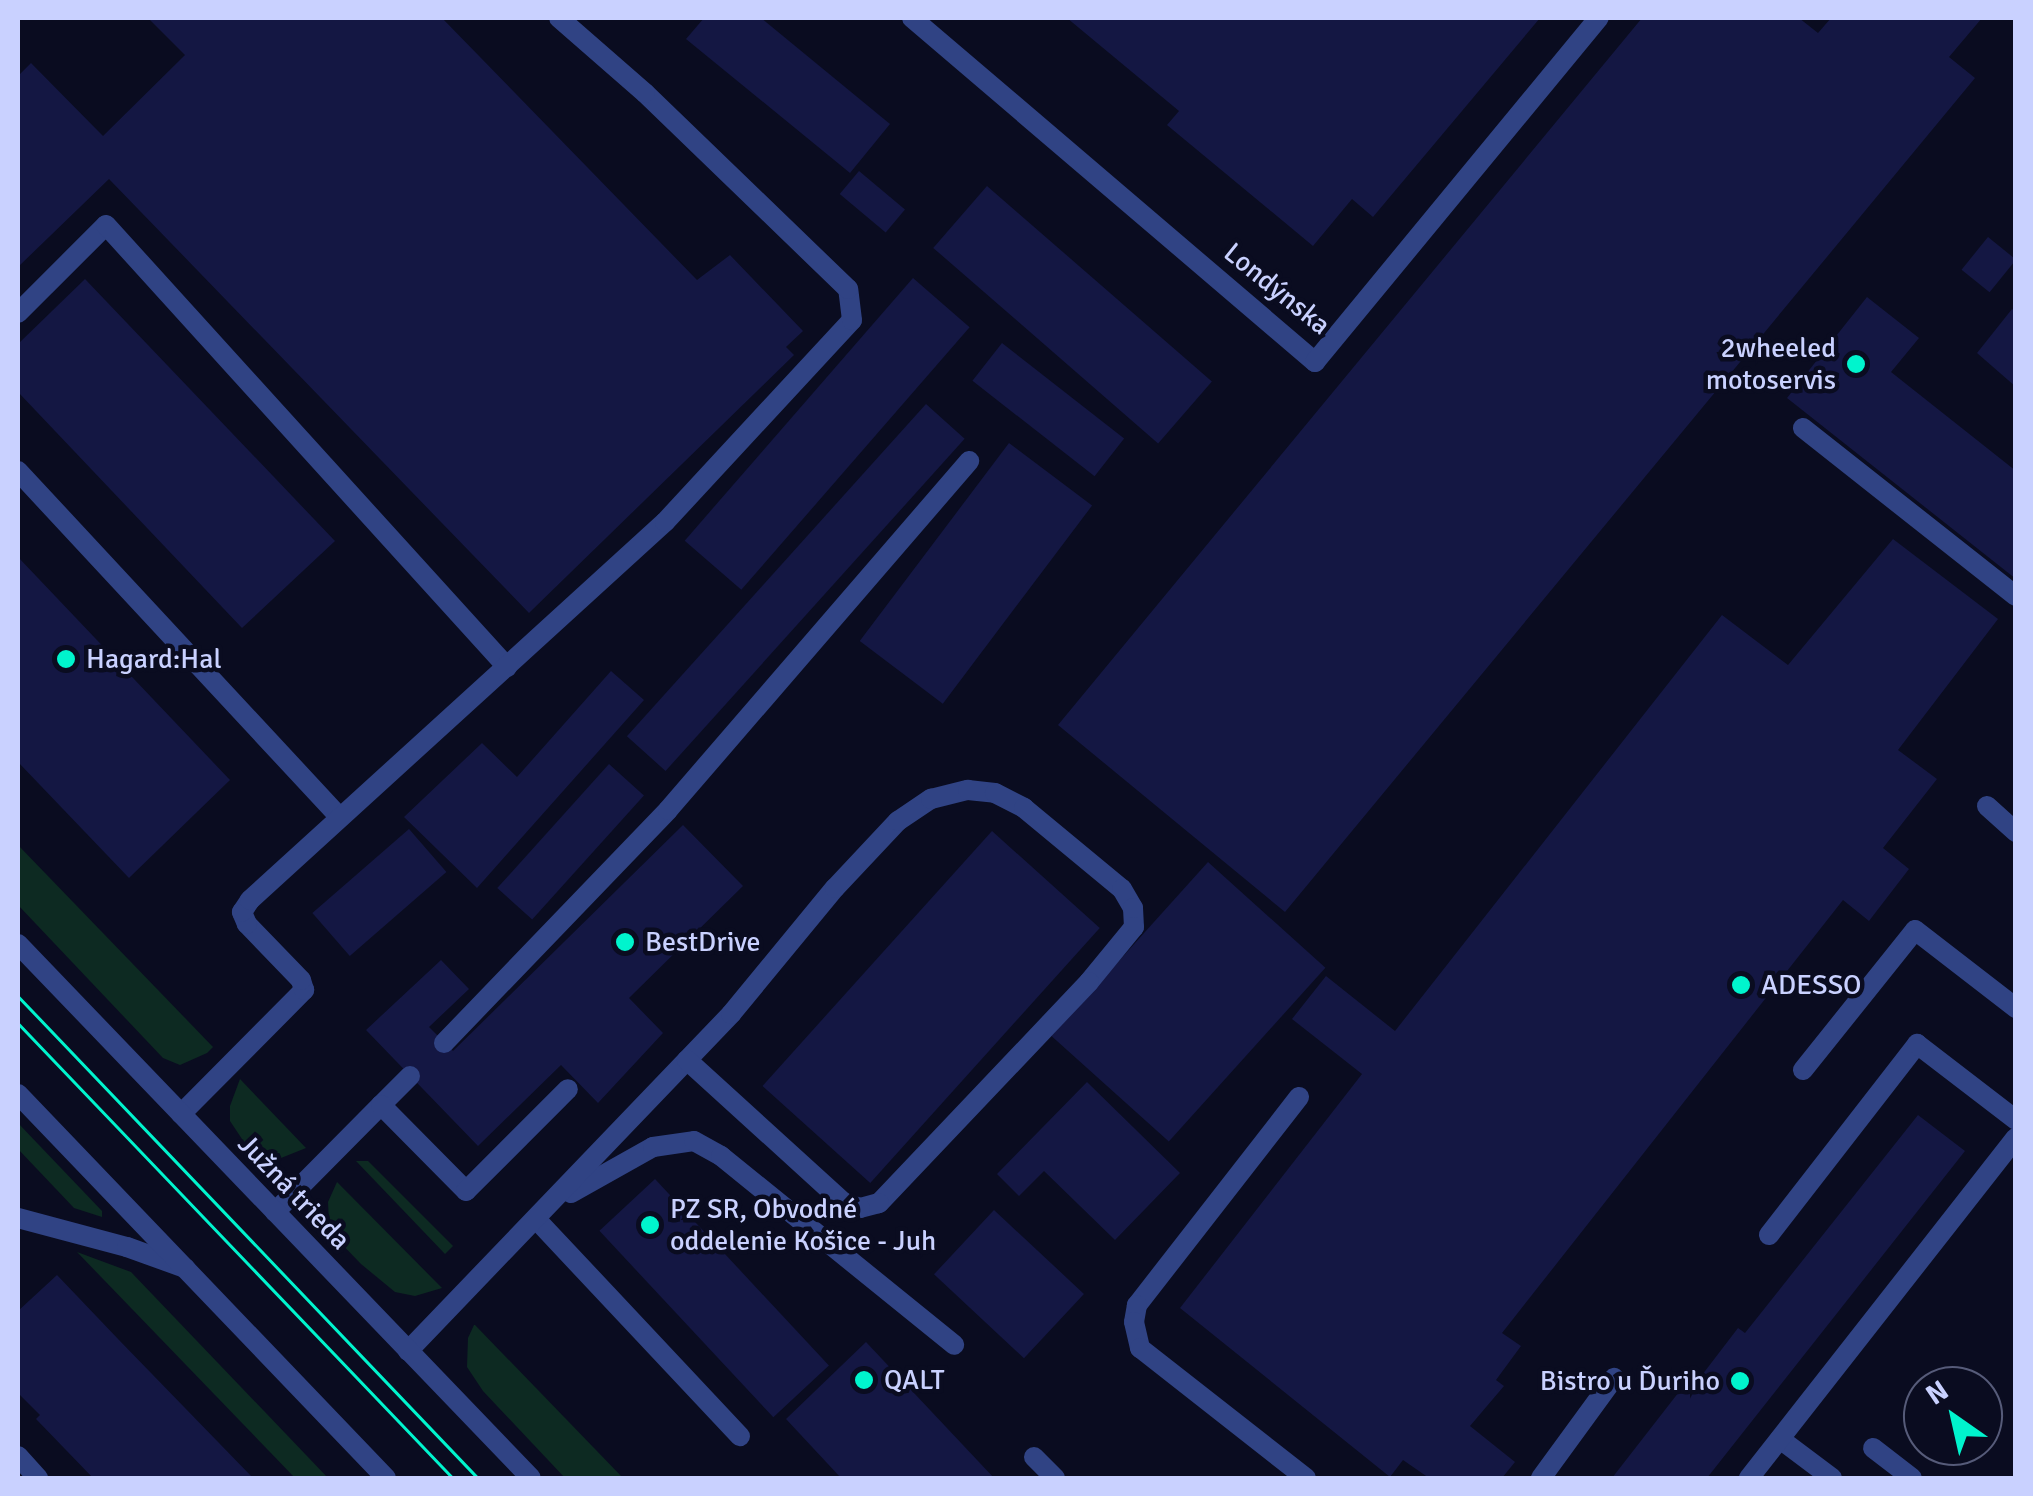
<!DOCTYPE html>
<html>
<head>
<meta charset="utf-8">
<style>
	body { margin:0 }
	#map { position:relative; width:2033px; height:1496px; overflow:hidden; background:#0a0c20; font-family:Signika,sans-serif }
	div>[style] { position:absolute }
	[style*='--x'] { left:calc(var(--x)*1px); top:calc(var(--y)*1px); width:calc(var(--w)*1px); rotate:calc(var(--a)*1deg) }
	.green>* { inset:0; background:#0d2a22 }
	.building>* { inset:0; background:#141743; transform-origin:0 0 }
	.service>* { height:20px; margin:-10px; padding:0 10px; transform-origin:10px; border-radius:10px; background:#304384 }
	.tertiary>* { height:20px; margin:-10px; padding:0 10px; transform-origin:10px; border-radius:10px; background:#304384 }
	.tram>* { height:2.5px; margin:-1.25px; padding:0 1.25px; transform-origin:1.25px; border-radius:1.25px; background:#00f4cd }
	.dots>* { width:28px; height:28px; translate:-50% -50%; box-sizing:border-box; border:5px solid #0a0c20; border-radius:50% }
	span { translate:-50% -50%; white-space:nowrap; text-align:center; line-height:1.15; -webkit-text-stroke:9px #0a0c20; paint-order:stroke }
	.street-label { font-size:28px; color:#c9d1ff }
	.poi-label { font-size:28px; color:#c9d1ff }
	.right { translate:-100% -50%; text-align:right }
	.left { translate:0 -50%; text-align:left }
	.frame { position:absolute; inset:0; border:20px solid #c9d1ff; pointer-events:none }
	.north { position:absolute; left:1903px; top:1366px; width:100px; height:100px; box-sizing:border-box; background:#0a0c20; border:2px solid #565b79; border-radius:50%; rotate:326deg; font-size:28px; font-weight:700; line-height:40px; text-align:center; color:#c9d1ff }
	.north::after { content:''; display:block; margin:auto; width:35px; height:45px; background:#00f4cd; clip-path:polygon(50% 0,100% 100%,50% 72%,0 100%) }
</style>
</head>
<body>
<div id="map">
	<div class="green">
		<div style="clip-path:polygon(18px 845px,213px 1047px,207px 1053px,180px 1065px,163px 1058px,18px 905px)"></div>
		<div style="clip-path:polygon(240px 1079px,306px 1148px,281px 1158px,255px 1151px,244px 1142px,230px 1121px,230px 1106px)"></div>
		<div style="clip-path:polygon(18px 1123px,102px 1211px,102px 1217px,74px 1208px,18px 1149px)"></div>
		<div style="clip-path:polygon(356px 1161px,368px 1161px,453px 1246px,445px 1254px)"></div>
		<div style="clip-path:polygon(337px 1182px,442px 1288px,415px 1296px,395px 1292px,361px 1264px,335px 1237px,329px 1222px,328px 1202px)"></div>
		<div style="clip-path:polygon(77px 1252px,131px 1272px,328px 1478px,295px 1478px)"></div>
		<div style="clip-path:polygon(474px 1325px,475px 1325px,623px 1478px,565px 1478px,483px 1391px,467px 1367px,468px 1338px)"></div>
	</div>
	<div class="building">
		<div style="clip-path:polygon(148px 18px,442px 18px,697px 280px,730px 255px,803px 331px,786px 347px,794px 355px,529px 613px,109px 179px,18px 267px,18px 76px,31px 63px,103px 136px,185px 55px)"></div>
		<div style="clip-path:polygon(704px 18px,761px 18px,890px 124px,850px 173px,686px 39px)"></div>
		<div style="clip-path:polygon(1067px 18px,1540px 18px,1373px 217px,1352px 199px,1313px 246px,1167px 125px,1179px 111px)"></div>
		<div style="clip-path:polygon(1642px 18px,1799px 18px,1818px 33px,1831px 18px,1982px 18px,1949px 57px,1975px 78px,1285px 912px,1058px 725px)"></div>
		<div style="left:859px;top:171px;width:60px;height:30px;rotate:40deg"></div>
		<div style="left:987px;top:186px;width:298px;height:82px;rotate:41deg"></div>
		<div style="left:1988px;top:237px;width:36px;height:42px;rotate:39deg"></div>
		<div style="left:913px;top:278px;width:75px;height:348px;rotate:41deg"></div>
		<div style="clip-path:polygon(85px 279px,335px 541px,242px 628px,18px 392px,18px 344px)"></div>
		<div style="clip-path:polygon(1867px 297px,1919px 338px,1891px 372px,2016px 471px,2016px 579px,1787px 398px)"></div>
		<div style="clip-path:polygon(2012px 309px,2016px 312px,2016px 387px,1977px 353px)"></div>
		<div style="left:1002px;top:343px;width:155px;height:48px;rotate:38deg"></div>
		<div style="left:926px;top:404px;width:52px;height:447px;rotate:42deg"></div>
		<div style="left:1009px;top:443px;width:104px;height:248px;rotate:37deg"></div>
		<div style="clip-path:polygon(1893px 539px,1998px 619px,1898px 750px,1937px 779px,1883px 848px,1909px 869px,1869px 921px,1843px 900px,1502px 1333px,1521px 1346px,1496px 1380px,1504px 1386px,1470px 1426px,1515px 1462px,1502px 1478px,1429px 1478px,1403px 1460px,1390px 1477px,1180px 1308px,1362px 1074px,1292px 1019px,1326px 976px,1395px 1031px,1722px 615px,1788px 665px)"></div>
		<div style="clip-path:polygon(18px 557px,230px 780px,129px 878px,18px 762px)"></div>
		<div style="clip-path:polygon(611px 671px,644px 700px,477px 888px,404px 817px,482px 743px,517px 777px)"></div>
		<div style="left:609px;top:764px;width:47px;height:167px;rotate:42deg"></div>
		<div style="clip-path:polygon(683px 825px,743px 886px,629px 998px,663px 1033px,598px 1103px,561px 1065px,478px 1146px,366px 1030px,441px 960px,469px 989px,429px 1027px,453px 1051px)"></div>
		<div style="left:409px;top:829px;width:57px;height:128px;rotate:49deg"></div>
		<div style="left:992px;top:831px;width:145px;height:343px;rotate:42deg"></div>
		<div style="left:1208px;top:862px;width:158px;height:234px;rotate:42deg"></div>
		<div style="clip-path:polygon(1087px 1082px,1180px 1173px,1115px 1240px,1044px 1171px,1019px 1196px,997px 1174px)"></div>
		<div style="clip-path:polygon(1918px 1115px,1965px 1151px,1707px 1478px,1612px 1478px,1682px 1388px,1689px 1392px,1738px 1328px,1745px 1333px)"></div>
		<div style="left:655px;top:1179px;width:255px;height:76px;rotate:47deg"></div>
		<div style="left:994px;top:1210px;width:123px;height:88px;rotate:43deg"></div>
		<div style="clip-path:polygon(57px 1275px,119px 1340px,253px 1478px,93px 1478px,36px 1419px,40px 1415px,18px 1393px,18px 1311px)"></div>
		<div style="clip-path:polygon(866px 1342px,994px 1478px,841px 1478px,786px 1419px)"></div>
	</div>
	<div class="service">
		<div style="--x:912;--y:18;--w:530;--a:40.48"></div>
		<div style="--x:1315;--y:362;--w:446;--a:-50.5"></div>
		<div style="--x:18;--y:313;--w:124;--a:-45"></div>
		<div style="--x:106;--y:225;--w:597;--a:47.78"></div>
		<div style="--x:1803;--y:428;--w:271;--a:38.3"></div>
		<div style="--x:18;--y:471;--w:473;--a:47.1"></div>
		<div style="--x:1987;--y:806;--w:39;--a:42"></div>
		<div style="--x:444;--y:1043;--w:323;--a:-46.1"></div>
		<div style="--x:668;--y:810;--w:461;--a:-49.2"></div>
		<div style="--x:1803;--y:1070;--w:179;--a:-51.3"></div>
		<div style="--x:1915;--y:930;--w:128;--a:37.7"></div>
		<div style="--x:1299;--y:1097;--w:264;--a:127.9"></div>
		<div style="--x:1137;--y:1305;--w:17;--a:100"></div>
		<div style="--x:1134;--y:1322;--w:27;--a:77"></div>
		<div style="--x:1140;--y:1348;--w:211;--a:38.1"></div>
		<div style="--x:381;--y:1105;--w:41;--a:-45"></div>
		<div style="--x:181;--y:1114;--w:175;--a:-45.2"></div>
		<div style="--x:304;--y:990;--w:10;--a:-107"></div>
		<div style="--x:301;--y:980;--w:78;--a:-134"></div>
		<div style="--x:247;--y:924;--w:13;--a:-113"></div>
		<div style="--x:242;--y:912;--w:14;--a:-56"></div>
		<div style="--x:250;--y:900;--w:561;--a:-42.33"></div>
		<div style="--x:665;--y:522;--w:275;--a:-47.2"></div>
		<div style="--x:852;--y:320;--w:31;--a:-97"></div>
		<div style="--x:848;--y:289;--w:282;--a:-136"></div>
		<div style="--x:645;--y:93;--w:114;--a:-138.9"></div>
		<div style="--x:571;--y:1193;--w:94;--a:-29.3"></div>
		<div style="--x:653;--y:1147;--w:41;--a:-8.3"></div>
		<div style="--x:694;--y:1141;--w:31;--a:29"></div>
		<div style="--x:721;--y:1156;--w:300;--a:39"></div>
		<div style="--x:275;--y:1212;--w:151;--a:-45.3"></div>
		<div style="--x:381;--y:1105;--w:121;--a:45.3"></div>
		<div style="--x:466;--y:1191;--w:144;--a:-45"></div>
		<div style="--x:18;--y:1218;--w:113;--a:14.9"></div>
		<div style="--x:127;--y:1247;--w:62;--a:19.9"></div>
		<div style="--x:536;--y:1219;--w:298;--a:46.8"></div>
		<div style="--x:1769;--y:1235;--w:242;--a:-52.2"></div>
		<div style="--x:1917;--y:1044;--w:125;--a:37.5"></div>
		<div style="--x:408;--y:1351;--w:467;--a:-46.2"></div>
		<div style="--x:731;--y:1014;--w:163;--a:-50.5"></div>
		<div style="--x:835;--y:888;--w:92;--a:-46.8"></div>
		<div style="--x:898;--y:821;--w:40;--a:-34"></div>
		<div style="--x:931;--y:799;--w:38;--a:-14"></div>
		<div style="--x:968;--y:790;--w:27;--a:6"></div>
		<div style="--x:995;--y:793;--w:33;--a:27"></div>
		<div style="--x:1024;--y:808;--w:127;--a:39.6"></div>
		<div style="--x:1122;--y:889;--w:22;--a:60"></div>
		<div style="--x:1133;--y:908;--w:19;--a:87"></div>
		<div style="--x:1134;--y:927;--w:71;--a:129.3"></div>
		<div style="--x:1089;--y:982;--w:305;--a:133.5"></div>
		<div style="--x:879;--y:1203;--w:20;--a:165"></div>
		<div style="--x:860;--y:1208;--w:18;--a:-161"></div>
		<div style="--x:843;--y:1202;--w:211;--a:-137.7"></div>
		<div style="--x:1780;--y:1439;--w:65;--a:36.9"></div>
		<div style="--x:1873;--y:1448;--w:49;--a:37.6"></div>
		<div style="--x:18;--y:1456;--w:30;--a:48"></div>
		<div style="--x:1034;--y:1457;--w:30;--a:45"></div>
		<div style="--x:1541;--y:1478;--w:124;--a:-53.9"></div>
		<div style="--x:1749;--y:1478;--w:432;--a:-51.9"></div>
	</div>
	<div class="tertiary">
		<div style="--x:18;--y:944;--w:740;--a:46.15"></div>
		<div style="--x:18;--y:1094;--w:532;--a:46.22"></div>
	</div>
	<div class="tram">
		<div style="--x:18;--y:996;--w:666;--a:46.34"></div>
		<div style="--x:18;--y:1023;--w:629;--a:46.29"></div>
	</div>
	<div class="dots">
		<div style="left:1856px;top:364px;background:#00f4cd"></div>
		<div style="left:66px;top:659px;background:#00f4cd"></div>
		<div style="left:625px;top:942px;background:#00f4cd"></div>
		<div style="left:1741px;top:985px;background:#00f4cd"></div>
		<div style="left:650px;top:1225px;background:#00f4cd"></div>
		<div style="left:864px;top:1380px;background:#00f4cd"></div>
		<div style="left:1740px;top:1381px;background:#00f4cd"></div>
	</div>
	<div class="street-label">
		<span style="left:1277px;top:289px;rotate:39deg">Londýnska</span>
		<span style="left:294px;top:1192px;rotate:46deg">Južná trieda</span>
	</div>
	<div class="poi-label">
		<span class="right" style="left:1836px;top:364px">2wheeled<br>motoservis</span>
		<span class="left" style="left:86px;top:659px">Hagard:Hal</span>
		<span class="left" style="left:645px;top:942px">BestDrive</span>
		<span class="left" style="left:1761px;top:985px">ADESSO</span>
		<span class="left" style="left:670px;top:1225px">PZ SR, Obvodné<br>oddelenie Košice - Juh</span>
		<span class="left" style="left:884px;top:1380px">QALT</span>
		<span class="right" style="left:1720px;top:1381px">Bistro u Ďuriho</span>
	</div>
	<div class="frame"></div>
	<div class="north">N</div>
</div>
</body>
</html>
